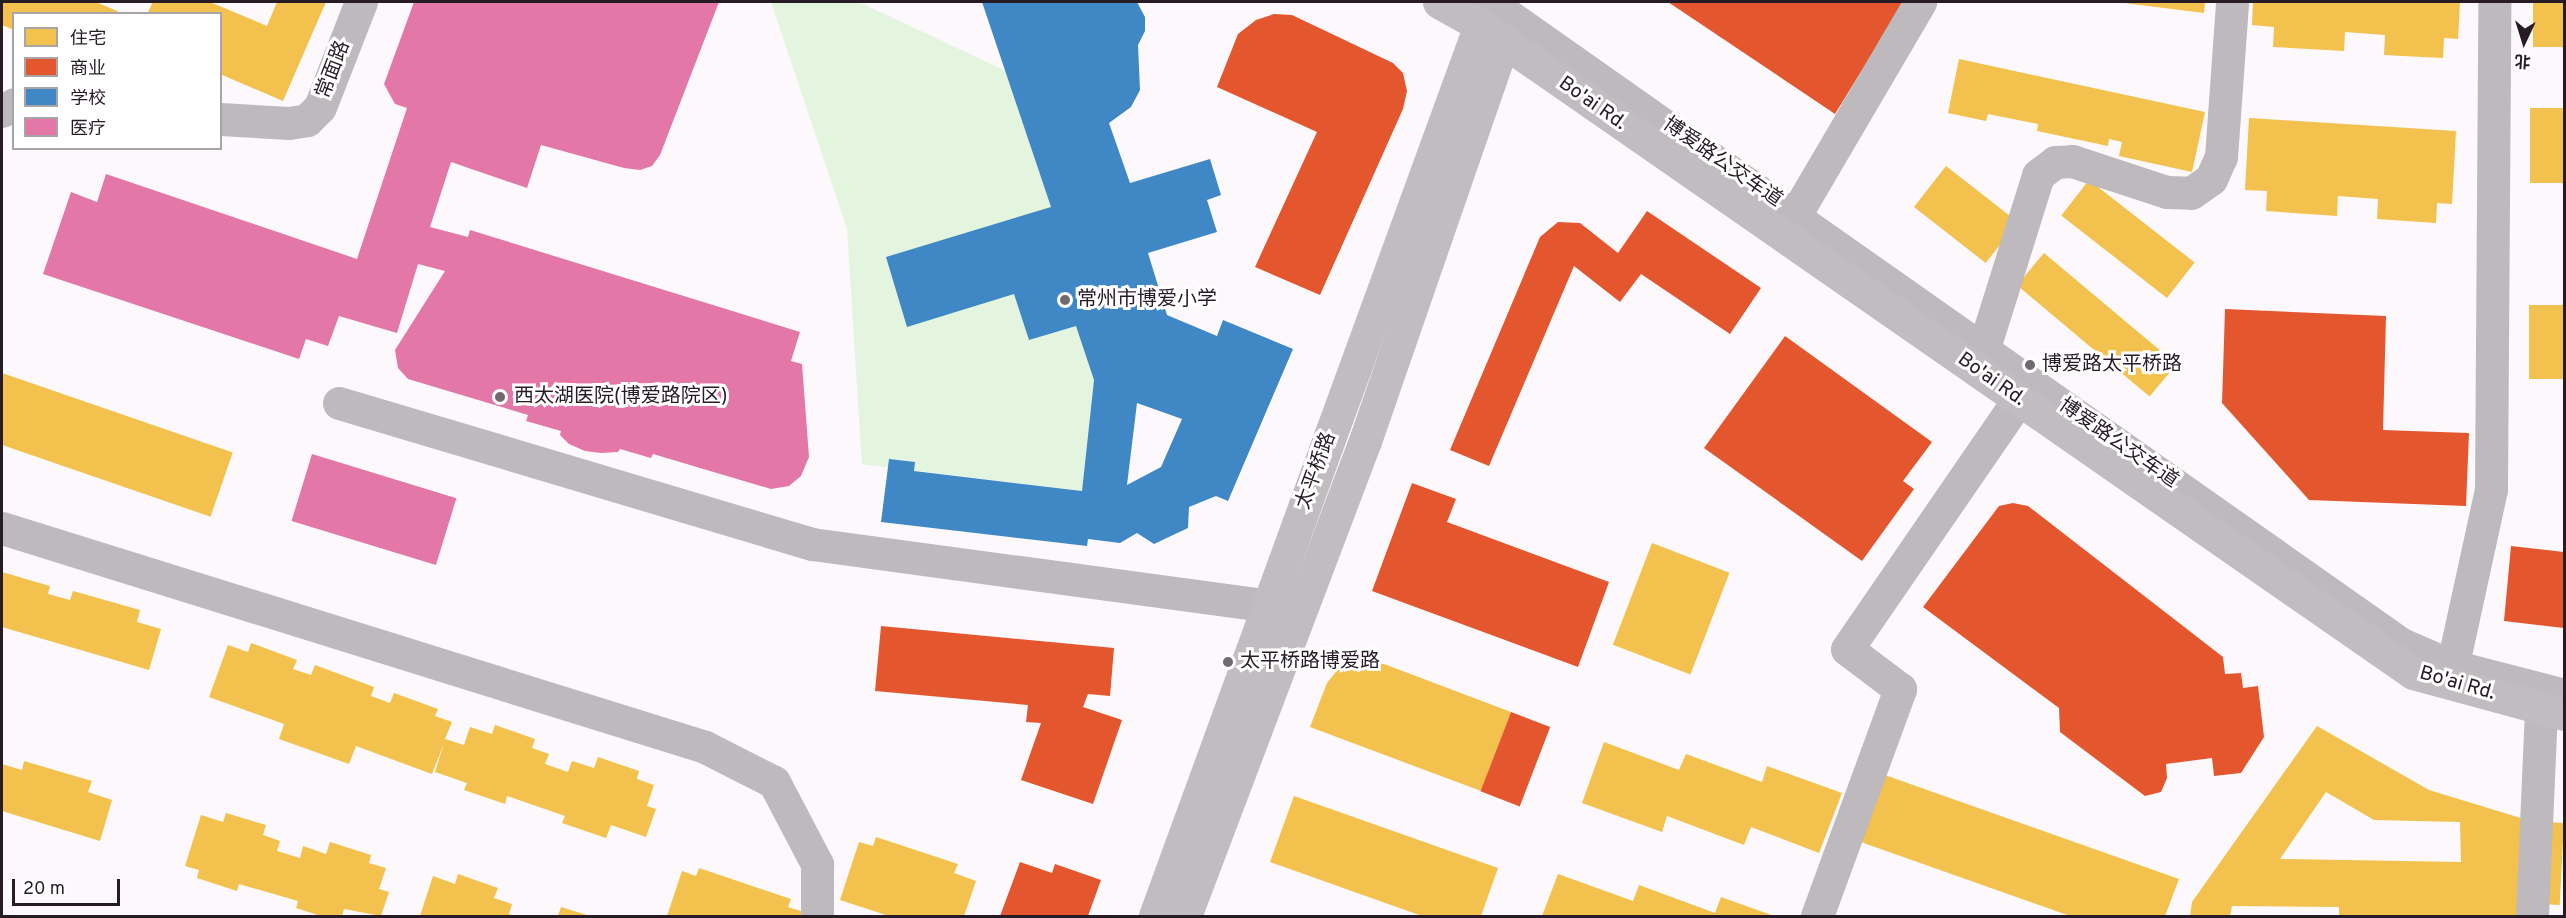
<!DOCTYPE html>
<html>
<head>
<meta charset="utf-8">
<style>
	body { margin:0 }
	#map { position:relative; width:2566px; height:918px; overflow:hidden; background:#fcf8fb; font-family:Overpass,"Noto Sans SC",sans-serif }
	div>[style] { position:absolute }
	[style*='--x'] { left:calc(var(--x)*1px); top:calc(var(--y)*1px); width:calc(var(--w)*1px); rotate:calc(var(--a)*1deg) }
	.green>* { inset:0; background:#e3f5de }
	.homes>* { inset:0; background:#f2c14e; transform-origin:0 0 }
	.shops>* { inset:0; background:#e4572e; transform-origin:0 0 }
	.schools>* { inset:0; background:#3f88c5 }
	.health>* { inset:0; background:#e377a8; transform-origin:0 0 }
	.minor>* { height:33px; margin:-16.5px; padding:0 16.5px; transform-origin:16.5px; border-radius:16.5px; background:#beb9bd }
	.major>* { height:33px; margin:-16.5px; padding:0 16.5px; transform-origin:16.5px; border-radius:16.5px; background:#c0bcc0 }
	.dots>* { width:16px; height:16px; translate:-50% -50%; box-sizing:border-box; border:3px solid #fff; border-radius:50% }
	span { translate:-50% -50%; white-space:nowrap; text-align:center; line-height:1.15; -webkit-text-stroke:6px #fff; paint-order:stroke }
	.street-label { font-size:20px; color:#271b25 }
	.poi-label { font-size:20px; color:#271b25 }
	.left { translate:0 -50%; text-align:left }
	.frame { position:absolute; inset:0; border:3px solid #271b25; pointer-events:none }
	.legend { position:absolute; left:12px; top:12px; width:210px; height:138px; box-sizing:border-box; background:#fff; border:2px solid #a9a4a8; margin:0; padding:8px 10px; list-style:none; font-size:18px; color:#271b25 }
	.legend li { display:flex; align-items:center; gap:12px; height:30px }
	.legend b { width:30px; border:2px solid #a9a4a8 }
	.north { position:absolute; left:2494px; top:12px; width:60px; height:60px; -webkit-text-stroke:4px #fff; paint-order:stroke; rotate:184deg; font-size:16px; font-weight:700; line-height:24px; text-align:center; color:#271b25 }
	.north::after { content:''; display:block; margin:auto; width:21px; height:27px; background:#271b25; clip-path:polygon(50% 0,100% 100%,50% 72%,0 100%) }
	.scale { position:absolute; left:12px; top:879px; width:108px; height:27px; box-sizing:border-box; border:3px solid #271b25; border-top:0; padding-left:8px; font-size:18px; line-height:21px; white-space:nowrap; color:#271b25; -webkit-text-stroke:4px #fff; paint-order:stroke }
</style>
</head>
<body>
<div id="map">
	<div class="green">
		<div style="clip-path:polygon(771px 2px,859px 2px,1006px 71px,1051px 207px,1041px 211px,1094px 380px,1082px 491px,862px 464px,847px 229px)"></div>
	</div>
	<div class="homes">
		<div style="clip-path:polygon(2px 2px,96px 2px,124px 14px,14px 14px,14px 30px,2px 25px)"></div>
		<div style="clip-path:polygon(153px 2px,210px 2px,267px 26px,277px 2px,326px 2px,283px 101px,220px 74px,220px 14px,147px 14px)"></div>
		<div style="clip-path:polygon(2116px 2px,2205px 2px,2204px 13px)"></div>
		<div style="clip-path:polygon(2253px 2px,2460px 2px,2458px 39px,2444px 38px,2443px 58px,2384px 55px,2385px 35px,2345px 32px,2344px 51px,2273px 47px,2274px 27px,2252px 25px)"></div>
		<div style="left:2533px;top:2px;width:31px;height:45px"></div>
		<div style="clip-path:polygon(1959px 59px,2205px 112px,2192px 172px,2119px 156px,2122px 142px,2109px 139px,2108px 146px,2037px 131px,2038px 124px,1988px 114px,1986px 121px,1948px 113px)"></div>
		<div style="left:2530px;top:108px;width:34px;height:75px"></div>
		<div style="clip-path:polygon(2249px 118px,2456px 131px,2452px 204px,2437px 203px,2436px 223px,2377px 219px,2378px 199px,2338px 196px,2337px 216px,2266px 211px,2267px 191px,2245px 190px)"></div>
		<div style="left:1946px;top:166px;width:91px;height:52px;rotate:38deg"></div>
		<div style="left:2089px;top:180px;width:134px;height:45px;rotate:38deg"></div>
		<div style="left:2044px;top:253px;width:173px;height:42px;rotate:40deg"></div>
		<div style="left:2529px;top:305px;width:35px;height:74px"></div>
		<div style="left:2px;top:373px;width:244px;height:68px;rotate:19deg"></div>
		<div style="left:1652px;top:543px;width:83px;height:109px;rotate:21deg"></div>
		<div style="clip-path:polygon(2px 572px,50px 586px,48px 594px,70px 600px,73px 591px,140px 610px,137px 622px,161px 629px,149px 670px,2px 627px)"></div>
		<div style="clip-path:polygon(251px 643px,297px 660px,293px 669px,311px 675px,315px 665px,374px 687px,371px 696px,390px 703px,394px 693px,438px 709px,435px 716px,452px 722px,445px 739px,464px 745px,470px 727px,492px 734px,495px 725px,535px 739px,532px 748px,549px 754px,545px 764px,568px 772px,572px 761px,594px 768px,598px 757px,639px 771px,637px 779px,654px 785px,647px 806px,656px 809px,646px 837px,611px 825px,606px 838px,562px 823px,565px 816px,507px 796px,505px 804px,464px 790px,467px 783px,435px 772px,444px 743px,432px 774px,356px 746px,349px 764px,279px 739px,284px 724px,209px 697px,228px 645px,248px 652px)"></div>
		<div style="clip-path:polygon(1359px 661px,1384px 664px,1511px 712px,1481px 791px,1310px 727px,1327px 683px,1339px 668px)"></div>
		<div style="clip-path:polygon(evenodd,2317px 726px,2429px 790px,2524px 819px,2524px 916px,2339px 916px,2339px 907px,2232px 906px,2230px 916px,2190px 916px,2192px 902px,2317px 726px,2326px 792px,2374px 820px,2460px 822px,2461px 862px,2280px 859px,2326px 792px)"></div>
		<div style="clip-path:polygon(1604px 742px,1679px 770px,1686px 754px,1762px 782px,1767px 766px,1842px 793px,1819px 853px,1751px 827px,1744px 845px,1667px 816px,1662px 832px,1582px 803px)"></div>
		<div style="clip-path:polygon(24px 761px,92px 781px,88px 792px,112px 800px,100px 841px,2px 811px,2px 764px,22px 770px)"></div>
		<div style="clip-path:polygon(1882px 774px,2179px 879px,2165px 916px,2070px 916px,1858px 841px)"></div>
		<div style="clip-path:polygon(1294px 796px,1498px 868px,1481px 916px,1422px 916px,1270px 862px)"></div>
		<div style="clip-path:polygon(226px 813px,266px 825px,263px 835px,280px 841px,277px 851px,300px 858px,303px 846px,326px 854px,330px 842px,371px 855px,369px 863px,386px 868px,379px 889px,389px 892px,381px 916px,344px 909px,342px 916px,321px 916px,296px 908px,298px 901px,239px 884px,237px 891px,197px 878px,199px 870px,185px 866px,201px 815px,223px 822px)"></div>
		<div style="left:2545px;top:822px;width:19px;height:82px;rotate:3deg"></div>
		<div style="clip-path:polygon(876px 837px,958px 864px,954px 873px,976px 881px,964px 916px,889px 916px,840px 900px,859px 842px,873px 846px)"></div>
		<div style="clip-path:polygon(699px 868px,791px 899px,788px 907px,804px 912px,802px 916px,667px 916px,682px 871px,696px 876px)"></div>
		<div style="clip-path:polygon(458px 874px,498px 888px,494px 898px,512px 904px,509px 914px,516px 916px,420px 916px,433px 876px,455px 884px)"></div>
		<div style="clip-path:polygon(1558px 874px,1633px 901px,1639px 885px,1715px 913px,1721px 897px,1774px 916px,1542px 916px)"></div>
		<div style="clip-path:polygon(561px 907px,590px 916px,558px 916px)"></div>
	</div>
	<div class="shops">
		<div style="clip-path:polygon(1668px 2px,1904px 2px,1835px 114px)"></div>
		<div style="clip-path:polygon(1274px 14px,1292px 15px,1393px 63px,1403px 73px,1407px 91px,1403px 109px,1320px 295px,1255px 267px,1317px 132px,1217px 87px,1238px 34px,1256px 20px)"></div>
		<div style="clip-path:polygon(1647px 211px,1761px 288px,1730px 334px,1641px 274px,1620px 302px,1574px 266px,1489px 466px,1450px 450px,1540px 237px,1558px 222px,1580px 223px,1618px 253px)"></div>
		<div style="clip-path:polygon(2225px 309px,2386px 316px,2383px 430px,2469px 433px,2466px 506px,2309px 500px,2222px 403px)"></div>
		<div style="clip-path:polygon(1785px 336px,1932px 442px,1903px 481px,1914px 489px,1862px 561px,1704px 448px)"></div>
		<div style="clip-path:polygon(1412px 483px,1456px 499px,1447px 522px,1609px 582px,1578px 667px,1372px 591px)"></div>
		<div style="clip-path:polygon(2013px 503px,2028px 506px,2223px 657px,2225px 674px,2241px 673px,2243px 688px,2258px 686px,2264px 737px,2241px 773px,2214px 776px,2212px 758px,2166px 764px,2167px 778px,2161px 792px,2145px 796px,2060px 732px,2059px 708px,1923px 607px,1999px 506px)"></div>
		<div style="clip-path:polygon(2511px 546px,2564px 552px,2564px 628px,2504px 621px)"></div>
		<div style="clip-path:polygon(881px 626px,1114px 648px,1110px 696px,1088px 694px,1083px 707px,1122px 720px,1093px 804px,1021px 780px,1041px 723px,1026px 722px,1028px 705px,875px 691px)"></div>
		<div style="left:1511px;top:712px;width:42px;height:85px;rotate:21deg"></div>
		<div style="clip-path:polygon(1020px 862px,1052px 873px,1055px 864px,1101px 880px,1088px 916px,1000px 916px)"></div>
	</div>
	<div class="schools">
		<div style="clip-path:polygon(evenodd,982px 2px,1137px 2px,1145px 17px,1145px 31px,1138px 45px,1140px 90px,1131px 107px,1109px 123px,1130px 183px,1210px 159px,1221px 195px,1207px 200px,1217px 232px,1148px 253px,1167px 315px,1217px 336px,1223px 320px,1293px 349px,1228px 501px,1216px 496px,1189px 507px,1188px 528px,1154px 544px,1137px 533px,1120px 543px,1088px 539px,1087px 546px,881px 522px,889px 459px,915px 462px,914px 471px,1082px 491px,1094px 380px,1076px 326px,1029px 340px,1014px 294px,907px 327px,886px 257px,1051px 207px,982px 2px,1137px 403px,1182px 419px,1161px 467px,1127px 485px,1137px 403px)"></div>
	</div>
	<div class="health">
		<div style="clip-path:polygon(414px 2px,719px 2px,660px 155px,652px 166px,640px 170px,624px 168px,541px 145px,527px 188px,451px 162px,430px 227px,468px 237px,470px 230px,800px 332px,791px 361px,802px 364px,809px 457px,801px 476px,789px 486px,771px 489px,653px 454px,651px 458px,620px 449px,618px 452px,601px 453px,585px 451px,569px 444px,560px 435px,561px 431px,526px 421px,528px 415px,408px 379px,398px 368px,395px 350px,445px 271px,418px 264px,397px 333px,339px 316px,328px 346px,306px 339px,299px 359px,43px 274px,71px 192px,97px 202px,106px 174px,357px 259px,407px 108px,395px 104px,384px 84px)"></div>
		<div style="left:312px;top:454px;width:151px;height:70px;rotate:17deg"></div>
	</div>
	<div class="minor">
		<div style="--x:1489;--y:2;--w:1115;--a:35.14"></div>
		<div style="--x:2401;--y:644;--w:56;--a:23.3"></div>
		<div style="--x:2452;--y:666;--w:116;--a:14.5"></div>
		<div style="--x:2;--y:111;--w:14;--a:-30"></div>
		<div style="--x:220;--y:119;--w:69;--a:3.3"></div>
		<div style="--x:289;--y:123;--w:18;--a:-9"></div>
		<div style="--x:307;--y:120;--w:18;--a:-45"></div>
		<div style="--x:320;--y:107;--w:113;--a:-68.7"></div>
		<div style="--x:1784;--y:234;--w:269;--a:-59.6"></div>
		<div style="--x:1977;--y:370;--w:204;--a:-72.6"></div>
		<div style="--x:2038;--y:175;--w:21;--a:-37"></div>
		<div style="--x:2055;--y:162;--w:17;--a:-3"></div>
		<div style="--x:2072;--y:161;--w:100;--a:18.1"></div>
		<div style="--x:2167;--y:192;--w:24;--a:2"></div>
		<div style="--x:2191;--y:193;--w:24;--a:-35"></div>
		<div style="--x:2211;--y:179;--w:24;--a:-66"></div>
		<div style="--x:2221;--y:157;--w:155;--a:-85.9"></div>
		<div style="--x:339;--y:403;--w:494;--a:16.6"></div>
		<div style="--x:812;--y:544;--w:460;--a:7.7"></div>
		<div style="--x:2;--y:528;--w:736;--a:17.3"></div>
		<div style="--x:705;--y:747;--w:77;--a:26.9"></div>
		<div style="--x:774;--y:782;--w:93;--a:62.3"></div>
		<div style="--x:817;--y:864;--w:52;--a:90"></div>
		<div style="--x:2449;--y:682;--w:198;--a:-77.7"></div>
		<div style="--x:2491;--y:489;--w:487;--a:-89.6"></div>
		<div style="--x:1817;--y:916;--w:242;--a:-69.9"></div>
		<div style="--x:1900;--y:689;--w:66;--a:-143"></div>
		<div style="--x:1847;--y:649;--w:303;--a:-55.5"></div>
		<div style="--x:2532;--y:916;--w:208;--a:-87.5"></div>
	</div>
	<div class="major">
		<div style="--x:1439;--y:2;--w:47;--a:29.3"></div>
		<div style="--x:1480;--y:25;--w:1136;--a:34.78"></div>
		<div style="--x:2413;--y:673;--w:156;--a:15.2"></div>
		<div style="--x:1155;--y:916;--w:948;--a:-69.96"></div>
		<div style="--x:1185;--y:916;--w:508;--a:-69.25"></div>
		<div style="--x:1365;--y:441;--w:422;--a:-70.9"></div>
	</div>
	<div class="dots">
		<div style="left:1065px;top:300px;background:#726870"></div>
		<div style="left:2030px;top:365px;background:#726870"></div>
		<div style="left:500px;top:397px;background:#726870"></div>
		<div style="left:1228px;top:662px;background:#726870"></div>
	</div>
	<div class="street-label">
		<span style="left:334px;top:70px;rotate:-69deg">常面路</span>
		<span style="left:1592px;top:104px;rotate:35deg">Bo'ai Rd.</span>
		<span style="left:1722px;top:163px;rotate:35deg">博爱路公交车道</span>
		<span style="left:1991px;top:380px;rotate:35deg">Bo'ai Rd.</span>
		<span style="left:2118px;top:444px;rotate:35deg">博爱路公交车道</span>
		<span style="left:1317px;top:471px;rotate:-70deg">太平桥路</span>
		<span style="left:2457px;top:684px;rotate:16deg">Bo'ai Rd.</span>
	</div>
	<div class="poi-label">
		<span class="left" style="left:1077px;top:300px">常州市博爱小学</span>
		<span class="left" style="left:2042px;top:365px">博爱路太平桥路</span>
		<span class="left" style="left:514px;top:397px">西太湖医院(博爱路院区)</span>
		<span class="left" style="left:1240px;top:662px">太平桥路博爱路</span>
	</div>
	<div class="frame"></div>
	<ul class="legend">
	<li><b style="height:16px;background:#f2c14e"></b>住宅</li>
	<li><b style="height:16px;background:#e4572e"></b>商业</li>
	<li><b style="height:16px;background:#3f88c5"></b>学校</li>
	<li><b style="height:16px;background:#e377a8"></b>医疗</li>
	</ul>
	<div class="north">北</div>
	<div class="scale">20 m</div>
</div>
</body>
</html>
